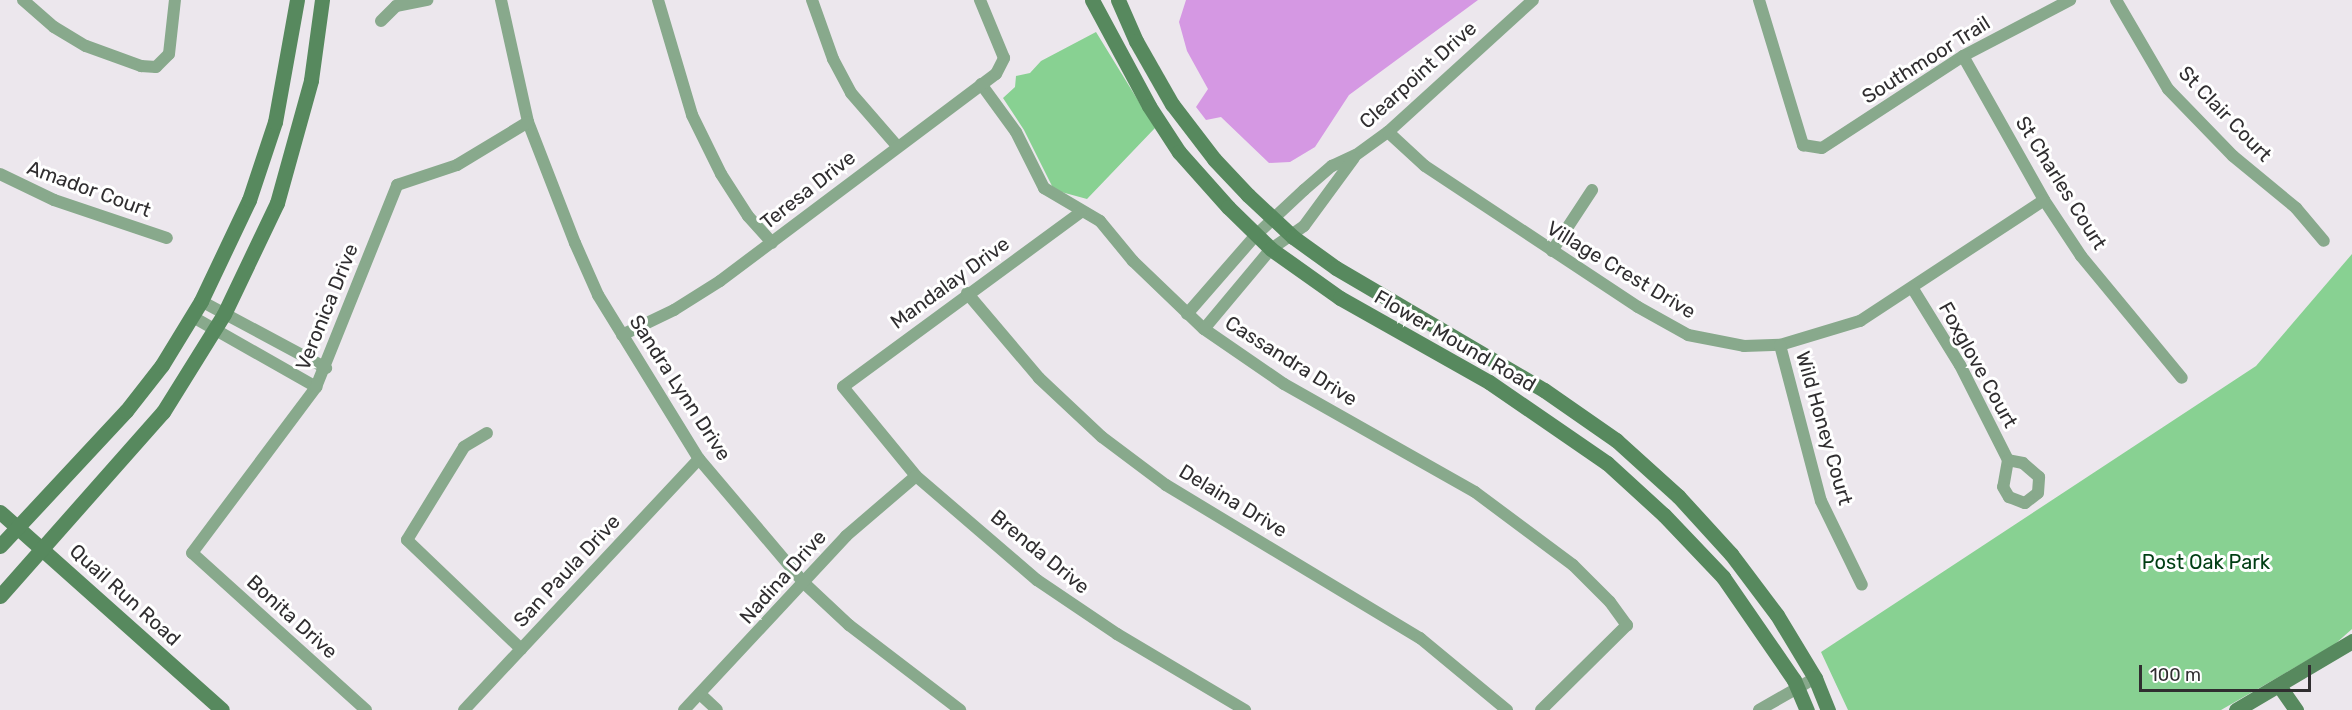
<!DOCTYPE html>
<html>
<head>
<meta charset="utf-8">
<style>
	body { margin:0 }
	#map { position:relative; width:2352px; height:710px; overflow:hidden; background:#ece7ed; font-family:Rubik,sans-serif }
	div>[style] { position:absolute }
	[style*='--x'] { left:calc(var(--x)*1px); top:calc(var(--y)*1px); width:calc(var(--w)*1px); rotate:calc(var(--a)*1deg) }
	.green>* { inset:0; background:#88d192 }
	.water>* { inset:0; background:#d598e3 }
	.street>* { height:12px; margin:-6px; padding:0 6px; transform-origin:6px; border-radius:6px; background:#88a98c }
	.secondary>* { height:15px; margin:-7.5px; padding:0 7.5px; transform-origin:7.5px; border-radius:7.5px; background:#57895e }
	span { translate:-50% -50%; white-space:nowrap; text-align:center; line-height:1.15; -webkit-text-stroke:6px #fff; paint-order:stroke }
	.street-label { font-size:20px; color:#302e30 }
	.park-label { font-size:20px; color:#003e13 }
	.scale { position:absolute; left:2139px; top:665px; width:172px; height:27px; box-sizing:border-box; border:3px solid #302e30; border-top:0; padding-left:8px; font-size:18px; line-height:21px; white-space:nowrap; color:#302e30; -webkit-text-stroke:4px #fff; paint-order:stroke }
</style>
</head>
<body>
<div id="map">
	<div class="green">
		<div style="clip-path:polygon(1096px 32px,1155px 128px,1087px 199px,1054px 190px,1024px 130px,1003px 98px,1015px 87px,1016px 76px,1030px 73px,1041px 61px)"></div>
		<div style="clip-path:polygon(2352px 254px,2352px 629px,2334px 645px,2221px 710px,1848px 710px,1821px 652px,2256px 366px)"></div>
	</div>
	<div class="water">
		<div style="clip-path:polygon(1186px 0,1478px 0,1349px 95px,1315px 147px,1290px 162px,1269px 163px,1221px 117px,1206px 120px,1196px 107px,1208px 89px,1187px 51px,1179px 22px)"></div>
	</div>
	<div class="street">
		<div style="--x:23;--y:0;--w:41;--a:41.1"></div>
		<div style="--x:54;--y:27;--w:37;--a:31"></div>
		<div style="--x:86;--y:46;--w:59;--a:20"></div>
		<div style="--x:141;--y:66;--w:15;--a:4"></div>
		<div style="--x:156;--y:67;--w:18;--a:-45"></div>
		<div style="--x:169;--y:54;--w:54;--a:-83.7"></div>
		<div style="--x:501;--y:0;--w:125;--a:77.5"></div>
		<div style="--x:528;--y:122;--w:130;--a:68.8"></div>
		<div style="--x:575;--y:243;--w:57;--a:66.1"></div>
		<div style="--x:598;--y:295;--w:193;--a:58.4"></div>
		<div style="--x:699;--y:459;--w:162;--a:49.7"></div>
		<div style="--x:804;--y:583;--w:62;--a:43"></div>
		<div style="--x:849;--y:625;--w:140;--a:37.4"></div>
		<div style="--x:658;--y:0;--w:120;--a:73.5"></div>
		<div style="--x:692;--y:115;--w:66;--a:63.8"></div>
		<div style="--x:721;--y:174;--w:50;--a:57.3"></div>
		<div style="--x:748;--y:216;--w:36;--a:48"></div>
		<div style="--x:812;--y:0;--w:63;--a:70.4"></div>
		<div style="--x:833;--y:59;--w:38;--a:62"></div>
		<div style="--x:851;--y:93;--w:70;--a:49"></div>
		<div style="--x:1759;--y:0;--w:152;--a:73.1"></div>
		<div style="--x:1803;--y:145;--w:19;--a:9"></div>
		<div style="--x:1822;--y:148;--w:168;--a:-33.1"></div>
		<div style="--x:1963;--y:56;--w:121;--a:-27.6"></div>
		<div style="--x:2116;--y:0;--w:103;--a:59.7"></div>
		<div style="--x:2168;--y:89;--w:93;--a:45.9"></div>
		<div style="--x:2233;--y:156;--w:82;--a:39.5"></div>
		<div style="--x:2296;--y:208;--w:43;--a:49.7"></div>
		<div style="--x:381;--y:21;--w:21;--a:-45"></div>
		<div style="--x:396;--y:6;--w:32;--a:-11"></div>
		<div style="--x:1963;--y:56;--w:165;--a:60.6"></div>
		<div style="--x:2044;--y:200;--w:67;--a:56.5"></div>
		<div style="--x:2081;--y:256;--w:158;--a:50.4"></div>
		<div style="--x:981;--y:84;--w:59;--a:53.9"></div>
		<div style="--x:1016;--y:132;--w:63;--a:63.4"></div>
		<div style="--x:1044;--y:188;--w:65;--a:30.5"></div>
		<div style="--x:1100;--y:221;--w:52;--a:50.5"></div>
		<div style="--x:1133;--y:261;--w:98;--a:43.8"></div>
		<div style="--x:1204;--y:329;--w:97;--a:34.5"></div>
		<div style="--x:1284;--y:384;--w:219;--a:29.5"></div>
		<div style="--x:1475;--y:492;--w:122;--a:36.7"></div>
		<div style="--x:1573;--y:565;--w:52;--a:45"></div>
		<div style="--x:1610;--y:602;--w:29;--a:54"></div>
		<div style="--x:1627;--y:625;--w:121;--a:135.3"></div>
		<div style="--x:1388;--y:132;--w:50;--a:42.6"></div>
		<div style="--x:1425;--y:166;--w:255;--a:33.5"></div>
		<div style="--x:1638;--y:307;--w:57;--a:29.2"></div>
		<div style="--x:1688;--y:335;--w:57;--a:11.1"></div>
		<div style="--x:1744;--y:346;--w:36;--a:-2"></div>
		<div style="--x:1780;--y:345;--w:84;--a:-16.7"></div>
		<div style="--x:1860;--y:321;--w:220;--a:-33.3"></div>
		<div style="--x:0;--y:174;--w:60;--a:25.7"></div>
		<div style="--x:54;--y:200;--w:119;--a:18.6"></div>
		<div style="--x:1081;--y:212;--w:295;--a:143.7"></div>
		<div style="--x:843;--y:387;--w:115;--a:50.6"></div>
		<div style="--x:916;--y:476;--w:160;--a:40.7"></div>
		<div style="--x:1037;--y:580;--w:97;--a:34"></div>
		<div style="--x:1117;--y:634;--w:149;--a:30.7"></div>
		<div style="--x:1552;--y:251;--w:73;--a:-56.7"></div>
		<div style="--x:1913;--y:289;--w:89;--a:58.3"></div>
		<div style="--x:1960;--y:365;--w:106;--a:63.2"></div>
		<div style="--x:2008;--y:460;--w:27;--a:100"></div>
		<div style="--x:2003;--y:487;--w:12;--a:59"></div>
		<div style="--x:2009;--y:497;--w:17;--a:21"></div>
		<div style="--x:2025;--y:503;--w:16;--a:-38"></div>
		<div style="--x:2038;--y:493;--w:16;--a:-86"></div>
		<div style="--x:2039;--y:477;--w:21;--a:-139"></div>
		<div style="--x:2023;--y:463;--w:15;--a:-169"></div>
		<div style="--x:967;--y:293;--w:111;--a:49.7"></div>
		<div style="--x:1039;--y:378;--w:86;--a:43.1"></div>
		<div style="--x:1102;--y:437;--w:80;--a:36.9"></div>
		<div style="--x:1166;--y:485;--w:297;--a:31.1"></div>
		<div style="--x:1420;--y:638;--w:113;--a:39.6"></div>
		<div style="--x:201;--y:301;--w:142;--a:28.2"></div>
		<div style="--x:1187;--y:314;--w:105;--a:-48.9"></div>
		<div style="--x:1256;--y:235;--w:66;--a:-43.2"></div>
		<div style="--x:1304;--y:190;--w:37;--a:-41"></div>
		<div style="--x:1332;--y:166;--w:26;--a:-25"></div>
		<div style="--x:1356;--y:155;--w:39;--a:-36"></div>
		<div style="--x:1388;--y:132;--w:196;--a:-42.3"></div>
		<div style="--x:193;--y:317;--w:142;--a:29.6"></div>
		<div style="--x:1204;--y:329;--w:104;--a:-50.1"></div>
		<div style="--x:1271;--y:249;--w:40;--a:-34.9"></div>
		<div style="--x:1304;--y:226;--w:84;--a:-53.7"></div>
		<div style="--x:622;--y:335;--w:58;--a:-25.7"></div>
		<div style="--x:674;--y:310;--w:54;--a:-32.2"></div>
		<div style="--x:720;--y:281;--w:345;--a:-36.9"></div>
		<div style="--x:996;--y:74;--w:18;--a:-63"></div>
		<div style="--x:1004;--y:58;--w:63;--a:-112.5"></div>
		<div style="--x:1780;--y:345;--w:161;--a:75.3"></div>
		<div style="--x:1821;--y:501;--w:93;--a:64"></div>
		<div style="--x:487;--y:433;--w:27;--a:149"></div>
		<div style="--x:464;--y:447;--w:109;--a:121.5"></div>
		<div style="--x:407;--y:540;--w:158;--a:43.7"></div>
		<div style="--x:700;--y:694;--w:23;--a:43"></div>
		<div style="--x:366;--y:710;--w:234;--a:-137.9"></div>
		<div style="--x:192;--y:553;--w:207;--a:-53.2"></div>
		<div style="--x:316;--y:387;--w:218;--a:-68.1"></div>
		<div style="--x:397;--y:185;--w:63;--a:-18.4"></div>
		<div style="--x:457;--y:165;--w:83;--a:-31.2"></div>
		<div style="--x:464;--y:710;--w:344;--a:-46.9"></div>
		<div style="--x:684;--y:710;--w:238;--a:-47"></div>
		<div style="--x:846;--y:536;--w:92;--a:-40.6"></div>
		<div style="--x:1759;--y:710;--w:64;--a:-29.7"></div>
	</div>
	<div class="secondary">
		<div style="--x:1092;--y:0;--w:120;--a:61.7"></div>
		<div style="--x:1149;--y:106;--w:55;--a:56.9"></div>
		<div style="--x:1179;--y:152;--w:74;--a:48.3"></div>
		<div style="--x:1228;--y:207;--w:60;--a:44.3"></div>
		<div style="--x:1271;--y:249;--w:85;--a:35.4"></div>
		<div style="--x:1340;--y:298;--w:171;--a:29.4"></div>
		<div style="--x:1489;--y:382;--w:143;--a:34.5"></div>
		<div style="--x:1607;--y:463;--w:77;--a:42.4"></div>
		<div style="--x:1664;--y:515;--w:86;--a:46.4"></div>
		<div style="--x:1723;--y:577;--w:125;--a:55.4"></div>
		<div style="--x:1794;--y:680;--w:33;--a:67"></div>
		<div style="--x:1118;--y:0;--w:45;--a:66.3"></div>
		<div style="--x:1136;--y:41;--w:73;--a:60.3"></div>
		<div style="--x:1172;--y:104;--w:69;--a:52.6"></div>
		<div style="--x:1214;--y:159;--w:50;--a:46.6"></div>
		<div style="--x:1248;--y:195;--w:62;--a:43"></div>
		<div style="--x:1293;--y:237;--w:53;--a:35.8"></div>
		<div style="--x:1336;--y:268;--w:241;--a:30.4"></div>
		<div style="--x:1544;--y:390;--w:88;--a:34.8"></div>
		<div style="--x:1616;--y:440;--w:84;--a:42.1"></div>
		<div style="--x:1678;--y:496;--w:79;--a:47.6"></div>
		<div style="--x:1731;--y:554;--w:76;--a:53"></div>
		<div style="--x:1777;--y:615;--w:74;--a:58.9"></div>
		<div style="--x:1815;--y:678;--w:35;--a:68"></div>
		<div style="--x:0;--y:512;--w:297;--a:41.7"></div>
		<div style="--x:0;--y:546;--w:185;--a:-47"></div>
		<div style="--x:126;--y:411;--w:58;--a:-52"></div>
		<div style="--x:162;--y:365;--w:75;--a:-58.6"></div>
		<div style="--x:201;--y:301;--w:112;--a:-64.6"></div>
		<div style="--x:249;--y:200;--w:82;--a:-71.6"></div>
		<div style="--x:275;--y:122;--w:124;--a:-79.8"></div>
		<div style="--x:0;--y:596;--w:246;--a:-48.5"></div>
		<div style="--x:163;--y:412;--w:115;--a:-58.1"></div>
		<div style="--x:224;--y:314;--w:123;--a:-64.5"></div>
		<div style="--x:277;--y:203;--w:128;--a:-74.5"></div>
		<div style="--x:311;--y:80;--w:81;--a:-82.2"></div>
		<div style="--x:2280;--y:687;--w:28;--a:55"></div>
		<div style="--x:2236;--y:710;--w:135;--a:-30.7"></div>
	</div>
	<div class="street-label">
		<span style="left:1926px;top:60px;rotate:-32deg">Southmoor Trail</span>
		<span style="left:1418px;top:75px;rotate:-42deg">Clearpoint Drive</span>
		<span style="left:2225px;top:114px;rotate:46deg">St Clair Court</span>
		<span style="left:2061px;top:183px;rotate:58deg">St Charles Court</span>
		<span style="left:89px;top:189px;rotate:20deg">Amador Court</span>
		<span style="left:808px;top:190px;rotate:-38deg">Teresa Drive</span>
		<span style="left:1621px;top:270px;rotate:31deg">Village Crest Drive</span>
		<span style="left:950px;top:283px;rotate:-36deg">Mandalay Drive</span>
		<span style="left:327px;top:307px;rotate:-68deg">Veronica Drive</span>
		<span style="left:1455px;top:341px;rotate:30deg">Flower Mound Road</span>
		<span style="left:1291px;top:361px;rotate:32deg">Cassandra Drive</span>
		<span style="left:1978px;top:365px;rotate:61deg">Foxglove Court</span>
		<span style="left:680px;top:388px;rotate:57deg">Sandra Lynn Drive</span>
		<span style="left:1824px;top:428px;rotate:74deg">Wild Honey Court</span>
		<span style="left:1233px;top:501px;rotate:31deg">Delaina Drive</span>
		<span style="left:1040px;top:552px;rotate:39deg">Brenda Drive</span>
		<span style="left:567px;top:571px;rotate:-47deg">San Paula Drive</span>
		<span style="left:783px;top:577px;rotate:-48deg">Nadina Drive</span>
		<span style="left:125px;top:595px;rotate:42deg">Quail Run Road</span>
		<span style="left:292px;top:617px;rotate:42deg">Bonita Drive</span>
	</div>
	<div class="park-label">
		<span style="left:2206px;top:562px">Post Oak Park</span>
	</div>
	<div class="scale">100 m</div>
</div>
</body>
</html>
